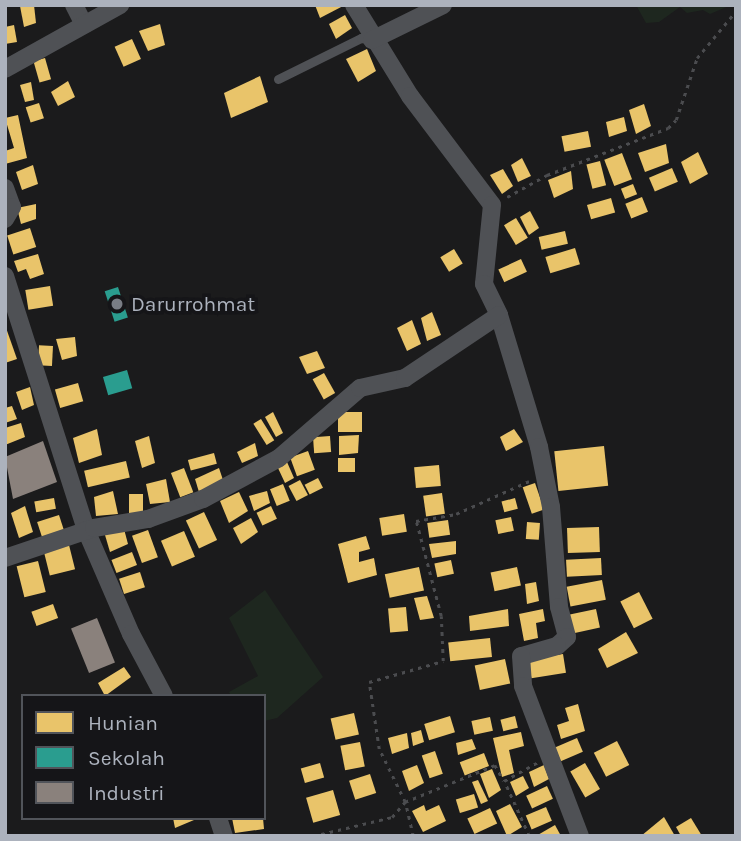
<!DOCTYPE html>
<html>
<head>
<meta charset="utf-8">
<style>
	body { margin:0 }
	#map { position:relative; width:741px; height:841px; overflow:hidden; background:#1b1b1c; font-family:Karla,sans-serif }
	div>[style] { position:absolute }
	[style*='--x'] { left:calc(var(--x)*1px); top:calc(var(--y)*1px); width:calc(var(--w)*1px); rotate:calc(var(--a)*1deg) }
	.green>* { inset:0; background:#1e271f }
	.homes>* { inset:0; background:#e9c46a; transform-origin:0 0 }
	.schools>* { inset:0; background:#2a9d8f; transform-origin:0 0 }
	.industry>* { inset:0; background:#8a817c; transform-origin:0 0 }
	.path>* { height:2.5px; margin-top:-1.25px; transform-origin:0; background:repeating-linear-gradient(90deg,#4b4c4f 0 3.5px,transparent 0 8.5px) }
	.service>* { height:9px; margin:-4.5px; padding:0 4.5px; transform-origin:4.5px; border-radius:4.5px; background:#4f5155 }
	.minor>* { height:18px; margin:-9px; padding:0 9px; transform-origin:9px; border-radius:9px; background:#4f5155 }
	.dots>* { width:19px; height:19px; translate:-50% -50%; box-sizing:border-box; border:4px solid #151518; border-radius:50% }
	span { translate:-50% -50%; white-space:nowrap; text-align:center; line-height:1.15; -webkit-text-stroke:7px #151518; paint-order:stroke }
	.poi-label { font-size:21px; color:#acb2bd }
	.left { translate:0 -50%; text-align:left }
	.frame { position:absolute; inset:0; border:7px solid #acb2bd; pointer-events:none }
	.legend { position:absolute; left:21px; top:694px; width:245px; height:126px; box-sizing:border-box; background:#151518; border:2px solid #51545a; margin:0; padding:9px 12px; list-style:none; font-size:21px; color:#acb2bd }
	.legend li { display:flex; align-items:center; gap:14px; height:35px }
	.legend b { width:35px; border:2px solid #51545a }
</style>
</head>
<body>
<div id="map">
	<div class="green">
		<div style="clip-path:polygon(636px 5px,731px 5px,710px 14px,703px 10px,687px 13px,680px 7px,659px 22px,646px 23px)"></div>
		<div style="clip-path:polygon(265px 590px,323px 677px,277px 718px,264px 721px,264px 696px,231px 696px,229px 692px,258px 676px,229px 618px)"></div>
	</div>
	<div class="homes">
		<div style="clip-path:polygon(34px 5px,36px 23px,24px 27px,20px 6px)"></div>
		<div style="clip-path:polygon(315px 5px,345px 5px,320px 18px)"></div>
		<div style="clip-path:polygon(345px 15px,352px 28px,336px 39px,329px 24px)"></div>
		<div style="clip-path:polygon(160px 24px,165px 45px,148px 51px,139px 31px)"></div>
		<div style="clip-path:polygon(14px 25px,17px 42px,5px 44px,5px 27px)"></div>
		<div style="left:132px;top:39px;width:22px;height:19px;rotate:66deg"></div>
		<div style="clip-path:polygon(367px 49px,376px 71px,358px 82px,346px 59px)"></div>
		<div style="left:45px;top:58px;width:22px;height:12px;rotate:74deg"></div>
		<div style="clip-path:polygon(260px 76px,268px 102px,231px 118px,224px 93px)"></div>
		<div style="clip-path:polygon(68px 81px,75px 97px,58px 106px,51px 92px)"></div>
		<div style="clip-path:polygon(31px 82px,34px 100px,25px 102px,20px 85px)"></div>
		<div style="left:39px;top:103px;width:16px;height:14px;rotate:72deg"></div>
		<div style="clip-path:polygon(644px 104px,651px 126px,636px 134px,629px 110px)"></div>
		<div style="clip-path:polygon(18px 115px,27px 158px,5px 164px,5px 151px,14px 148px,5px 118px)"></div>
		<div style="clip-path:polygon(624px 117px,627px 131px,609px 137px,606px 122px)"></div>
		<div style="left:588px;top:131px;width:16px;height:27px;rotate:79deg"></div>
		<div style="clip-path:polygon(666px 144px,669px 163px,645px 172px,638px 153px)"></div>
		<div style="clip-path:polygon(698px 152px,708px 174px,690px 184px,681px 162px)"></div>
		<div style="left:622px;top:153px;width:28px;height:19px;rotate:69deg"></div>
		<div style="clip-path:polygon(522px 158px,531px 176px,518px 182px,511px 165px)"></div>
		<div style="left:600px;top:161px;width:25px;height:14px;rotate:76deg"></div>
		<div style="clip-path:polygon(33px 165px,38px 184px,22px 190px,16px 172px)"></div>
		<div style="left:672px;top:168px;width:15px;height:25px;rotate:67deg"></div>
		<div style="clip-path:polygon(503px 169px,513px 186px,502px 194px,490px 175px)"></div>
		<div style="clip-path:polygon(571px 171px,573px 189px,554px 198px,548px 180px)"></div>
		<div style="left:633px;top:184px;width:11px;height:13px;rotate:68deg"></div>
		<div style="left:642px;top:197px;width:16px;height:18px;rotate:68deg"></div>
		<div style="left:611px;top:198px;width:15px;height:25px;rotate:74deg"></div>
		<div style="clip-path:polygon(36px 204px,36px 219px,21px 224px,17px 208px)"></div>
		<div style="clip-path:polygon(530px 211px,539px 228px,529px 235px,520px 217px)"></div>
		<div style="left:516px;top:218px;width:23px;height:14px;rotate:59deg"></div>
		<div style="left:30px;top:228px;width:20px;height:24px;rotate:72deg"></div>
		<div style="left:565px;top:231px;width:13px;height:27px;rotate:77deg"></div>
		<div style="left:575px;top:248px;width:17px;height:31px;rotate:73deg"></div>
		<div style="left:454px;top:249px;width:17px;height:16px;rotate:59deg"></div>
		<div style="clip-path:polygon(38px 254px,44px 274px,30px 279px,26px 269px,18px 272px,14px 261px)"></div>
		<div style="left:521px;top:259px;width:14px;height:25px;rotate:65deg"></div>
		<div style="left:50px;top:286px;width:20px;height:25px;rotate:81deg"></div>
		<div style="clip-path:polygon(432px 312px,441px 335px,427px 341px,421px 318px)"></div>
		<div style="clip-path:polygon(412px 320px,421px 344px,407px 351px,397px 328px)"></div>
		<div style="clip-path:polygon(5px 325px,17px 359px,5px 363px)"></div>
		<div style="clip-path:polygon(75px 337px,77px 356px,62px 360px,56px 339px)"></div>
		<div style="left:53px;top:346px;width:20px;height:14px;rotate:93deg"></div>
		<div style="clip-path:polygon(317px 351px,325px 368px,307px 374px,299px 357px)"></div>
		<div style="left:324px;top:373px;width:23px;height:13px;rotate:61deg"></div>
		<div style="left:78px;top:383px;width:19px;height:24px;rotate:74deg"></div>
		<div style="clip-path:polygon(30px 387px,34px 405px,22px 410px,16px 392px)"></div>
		<div style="clip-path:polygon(12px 406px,17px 419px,5px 423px,5px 408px)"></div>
		<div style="clip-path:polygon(273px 412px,283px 433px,276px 437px,265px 417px)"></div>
		<div style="left:362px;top:412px;width:20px;height:24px;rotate:90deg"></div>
		<div style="left:261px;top:419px;width:25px;height:9px;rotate:58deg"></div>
		<div style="clip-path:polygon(21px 423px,25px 437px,5px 445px,5px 428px)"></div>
		<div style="clip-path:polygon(97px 429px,102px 455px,79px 463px,73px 438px)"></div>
		<div style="clip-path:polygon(514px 429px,523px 442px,506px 451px,500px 437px)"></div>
		<div style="clip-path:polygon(359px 435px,358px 453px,339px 455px,339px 436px)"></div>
		<div style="clip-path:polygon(149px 436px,155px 463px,142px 468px,135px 441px)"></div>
		<div style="left:330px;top:436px;width:16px;height:17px;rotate:86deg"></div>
		<div style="clip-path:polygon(255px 443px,258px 456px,242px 463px,237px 452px)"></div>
		<div style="left:604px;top:446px;width:40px;height:50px;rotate:84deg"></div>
		<div style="left:308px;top:451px;width:20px;height:19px;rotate:70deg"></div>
		<div style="left:214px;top:453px;width:11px;height:27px;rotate:75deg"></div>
		<div style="left:338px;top:458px;width:17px;height:14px"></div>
		<div style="left:126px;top:461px;width:17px;height:43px;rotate:77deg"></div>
		<div style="clip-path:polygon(287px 462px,294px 478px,285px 483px,278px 468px)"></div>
		<div style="left:439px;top:465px;width:21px;height:25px;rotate:85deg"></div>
		<div style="left:184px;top:468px;width:26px;height:14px;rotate:69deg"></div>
		<div style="clip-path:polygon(219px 468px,223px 480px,199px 492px,195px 479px)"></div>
		<div style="left:318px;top:478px;width:11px;height:15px;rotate:63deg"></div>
		<div style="clip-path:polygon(166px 479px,170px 502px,150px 504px,146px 484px)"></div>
		<div style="left:300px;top:480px;width:17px;height:13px;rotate:62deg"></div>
		<div style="left:535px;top:483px;width:28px;height:13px;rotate:71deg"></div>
		<div style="left:283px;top:484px;width:18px;height:14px;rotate:68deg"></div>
		<div style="clip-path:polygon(113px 491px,118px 514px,96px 516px,94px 497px)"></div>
		<div style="clip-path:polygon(267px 491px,270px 503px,254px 511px,249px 496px)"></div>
		<div style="clip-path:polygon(239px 492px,248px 511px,229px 523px,220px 501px)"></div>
		<div style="left:442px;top:493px;width:21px;height:19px;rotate:82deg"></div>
		<div style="left:129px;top:494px;width:14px;height:19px"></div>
		<div style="left:54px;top:498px;width:11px;height:20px;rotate:80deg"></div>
		<div style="left:515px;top:498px;width:11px;height:14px;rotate:75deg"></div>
		<div style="clip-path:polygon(25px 506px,33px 532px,19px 538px,11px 513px)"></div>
		<div style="left:271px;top:506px;width:14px;height:16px;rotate:65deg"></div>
		<div style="left:204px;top:512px;width:31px;height:20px;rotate:65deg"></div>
		<div style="left:404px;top:514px;width:18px;height:25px;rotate:81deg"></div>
		<div style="left:59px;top:515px;width:16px;height:23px;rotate:72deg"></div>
		<div style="left:511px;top:517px;width:14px;height:16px;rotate:78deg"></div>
		<div style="clip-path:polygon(251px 518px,258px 532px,241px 544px,233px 528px)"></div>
		<div style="left:448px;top:520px;width:15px;height:21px;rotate:82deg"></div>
		<div style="left:527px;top:522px;width:13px;height:17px;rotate:4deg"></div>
		<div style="left:599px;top:527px;width:25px;height:32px;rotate:88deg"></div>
		<div style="clip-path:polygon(124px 529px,128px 544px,110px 552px,105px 535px)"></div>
		<div style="left:148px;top:530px;width:29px;height:17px;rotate:70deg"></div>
		<div style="left:184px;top:531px;width:28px;height:25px;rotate:67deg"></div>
		<div style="clip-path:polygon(366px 536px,370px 549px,359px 552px,359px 562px,374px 558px,377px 575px,348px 583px,338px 544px)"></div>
		<div style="clip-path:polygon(456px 541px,456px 554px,432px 558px,429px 544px)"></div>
		<div style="left:69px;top:545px;width:25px;height:26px;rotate:76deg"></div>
		<div style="left:132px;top:552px;width:14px;height:22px;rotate:69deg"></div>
		<div style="left:601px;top:558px;width:17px;height:35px;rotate:87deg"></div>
		<div style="left:451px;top:560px;width:14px;height:17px;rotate:78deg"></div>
		<div style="left:38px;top:561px;width:32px;height:22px;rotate:76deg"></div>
		<div style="left:419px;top:567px;width:24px;height:35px;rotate:78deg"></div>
		<div style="left:517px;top:567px;width:19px;height:27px;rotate:78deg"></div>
		<div style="left:140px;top:572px;width:16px;height:22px;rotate:72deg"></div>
		<div style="left:602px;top:580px;width:20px;height:36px;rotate:79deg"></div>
		<div style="clip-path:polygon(536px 582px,539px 601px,527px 604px,525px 584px)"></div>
		<div style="left:639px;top:592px;width:30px;height:21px;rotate:63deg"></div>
		<div style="clip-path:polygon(427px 596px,434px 618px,420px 620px,414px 598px)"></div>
		<div style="left:53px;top:604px;width:15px;height:23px;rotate:70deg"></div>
		<div style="left:406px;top:607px;width:24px;height:18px;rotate:85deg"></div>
		<div style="clip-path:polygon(508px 609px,509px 626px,470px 631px,469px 616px)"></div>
		<div style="clip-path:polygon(543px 609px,545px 621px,536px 623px,538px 638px,524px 641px,519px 614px)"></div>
		<div style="left:596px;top:609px;width:19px;height:28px;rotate:78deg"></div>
		<div style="clip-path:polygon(626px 632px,638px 653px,607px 668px,598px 649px)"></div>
		<div style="left:490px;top:638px;width:19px;height:42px;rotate:84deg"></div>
		<div style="left:563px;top:654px;width:19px;height:35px;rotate:81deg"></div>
		<div style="left:505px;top:659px;width:25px;height:31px;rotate:78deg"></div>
		<div style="clip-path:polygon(124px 667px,131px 677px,105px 696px,98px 683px)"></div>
		<div style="clip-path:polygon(578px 704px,585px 731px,561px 739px,557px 725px,569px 721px,565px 708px)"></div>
		<div style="left:354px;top:713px;width:22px;height:24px;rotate:77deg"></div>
		<div style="left:450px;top:716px;width:17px;height:27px;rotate:73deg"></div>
		<div style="left:515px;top:716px;width:12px;height:15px;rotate:76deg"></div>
		<div style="left:490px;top:717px;width:14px;height:19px;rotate:78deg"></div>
		<div style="clip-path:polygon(421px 730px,424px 742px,413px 746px,411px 733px)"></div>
		<div style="clip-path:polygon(521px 732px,524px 746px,509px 750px,514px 773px,502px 777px,493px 738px)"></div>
		<div style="clip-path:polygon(407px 733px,409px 748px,392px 754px,388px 738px)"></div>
		<div style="left:577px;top:738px;width:15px;height:24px;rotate:67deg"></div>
		<div style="clip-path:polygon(472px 739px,476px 749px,458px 755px,456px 743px)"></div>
		<div style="left:617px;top:741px;width:27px;height:26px;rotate:63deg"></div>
		<div style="left:360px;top:742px;width:25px;height:20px;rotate:79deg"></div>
		<div style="left:435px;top:751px;width:24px;height:14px;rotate:71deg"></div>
		<div style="left:484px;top:753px;width:14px;height:26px;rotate:69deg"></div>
		<div style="left:320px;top:763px;width:15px;height:20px;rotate:74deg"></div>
		<div style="left:585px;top:763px;width:30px;height:17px;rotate:60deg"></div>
		<div style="clip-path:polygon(417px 765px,424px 783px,409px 791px,402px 771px)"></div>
		<div style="clip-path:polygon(544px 765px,549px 779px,534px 787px,529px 772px)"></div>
		<div style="clip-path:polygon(492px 769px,501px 790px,489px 798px,480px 774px)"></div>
		<div style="left:370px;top:774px;width:20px;height:22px;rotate:72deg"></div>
		<div style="clip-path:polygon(523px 776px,529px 788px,516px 796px,510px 782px)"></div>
		<div style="clip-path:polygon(478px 780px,488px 801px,481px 804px,472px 782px)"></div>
		<div style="left:547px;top:786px;width:14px;height:23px;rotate:65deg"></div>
		<div style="left:333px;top:790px;width:26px;height:28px;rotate:74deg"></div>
		<div style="left:474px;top:794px;width:14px;height:19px;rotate:73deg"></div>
		<div style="clip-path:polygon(510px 804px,522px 827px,507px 836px,496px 811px)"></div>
		<div style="clip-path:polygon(424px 805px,426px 811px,439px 805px,446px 821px,423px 832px,412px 811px)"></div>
		<div style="left:546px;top:807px;width:15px;height:22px;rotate:67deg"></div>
		<div style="left:490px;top:808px;width:17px;height:25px;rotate:65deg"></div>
		<div style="clip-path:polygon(664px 817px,675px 836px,641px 836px)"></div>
		<div style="clip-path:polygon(173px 818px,193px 818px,194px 820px,175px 828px)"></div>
		<div style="clip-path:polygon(232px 818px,263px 818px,264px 829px,235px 833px)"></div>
		<div style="clip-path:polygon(691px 818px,702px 836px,681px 836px,676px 827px)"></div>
		<div style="clip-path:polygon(555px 825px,561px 836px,536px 836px)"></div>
	</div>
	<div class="schools">
		<div style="left:118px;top:287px;width:32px;height:14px;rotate:72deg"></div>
		<div style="left:127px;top:370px;width:19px;height:25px;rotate:74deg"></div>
	</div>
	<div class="industry">
		<div style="clip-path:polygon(43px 441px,57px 482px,13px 499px,5px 457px)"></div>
		<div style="left:97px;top:618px;width:48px;height:28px;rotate:68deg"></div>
	</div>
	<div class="path">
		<div style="--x:507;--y:197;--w:46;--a:-28.8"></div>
		<div style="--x:547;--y:175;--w:130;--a:-21.2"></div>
		<div style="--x:668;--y:128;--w:11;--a:-45"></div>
		<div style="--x:676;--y:120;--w:65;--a:-71.3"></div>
		<div style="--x:697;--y:58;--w:61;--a:-50.3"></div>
		<div style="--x:313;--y:836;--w:81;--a:-13.5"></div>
		<div style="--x:392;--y:817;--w:20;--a:-49"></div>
		<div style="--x:405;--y:802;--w:97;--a:-22.3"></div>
		<div style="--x:495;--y:765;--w:18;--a:61"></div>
		<div style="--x:413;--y:836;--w:35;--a:-103"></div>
		<div style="--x:405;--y:802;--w:59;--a:-116.1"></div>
		<div style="--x:379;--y:749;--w:68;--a:-98.5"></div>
		<div style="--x:369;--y:682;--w:77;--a:-15.8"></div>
		<div style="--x:443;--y:661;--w:45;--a:-92.5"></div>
		<div style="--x:441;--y:616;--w:98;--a:-104.7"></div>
		<div style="--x:416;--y:521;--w:41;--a:-9.9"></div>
		<div style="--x:456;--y:514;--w:80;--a:-24.3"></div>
		<div style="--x:529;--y:836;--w:60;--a:-114.4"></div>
		<div style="--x:504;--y:781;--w:38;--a:-29"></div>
	</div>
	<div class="service">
		<div style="--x:278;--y:79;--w:93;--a:-26.3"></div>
		<div style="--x:361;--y:38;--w:11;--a:10"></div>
	</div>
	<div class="minor">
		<div style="--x:74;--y:5;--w:22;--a:63"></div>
		<div style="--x:354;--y:5;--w:107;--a:58.4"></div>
		<div style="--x:410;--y:96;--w:136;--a:53"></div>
		<div style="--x:492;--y:205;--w:79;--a:95.8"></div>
		<div style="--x:484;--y:284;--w:34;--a:64"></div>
		<div style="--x:499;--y:315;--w:138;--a:73.1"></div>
		<div style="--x:539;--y:447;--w:61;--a:78.7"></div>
		<div style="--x:551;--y:507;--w:100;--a:85.4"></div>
		<div style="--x:559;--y:607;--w:31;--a:75"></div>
		<div style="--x:567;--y:637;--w:13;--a:138"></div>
		<div style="--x:557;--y:646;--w:37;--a:164"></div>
		<div style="--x:521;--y:656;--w:30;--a:86"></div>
		<div style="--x:523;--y:686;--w:160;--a:69.2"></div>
		<div style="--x:372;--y:40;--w:79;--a:-26.2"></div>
		<div style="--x:5;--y:69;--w:132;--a:-29.1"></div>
		<div style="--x:5;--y:188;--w:20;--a:70"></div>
		<div style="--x:12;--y:207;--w:14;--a:120"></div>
		<div style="--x:5;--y:276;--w:267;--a:72.3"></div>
		<div style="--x:86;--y:530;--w:113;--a:66.6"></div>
		<div style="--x:131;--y:634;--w:70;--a:62"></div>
		<div style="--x:5;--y:558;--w:94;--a:-18.6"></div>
		<div style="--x:94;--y:528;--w:55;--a:-9.5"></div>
		<div style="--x:148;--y:519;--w:59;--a:-20"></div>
		<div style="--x:203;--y:499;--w:86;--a:-28.3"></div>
		<div style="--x:279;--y:458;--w:107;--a:-40.8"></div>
		<div style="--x:360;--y:388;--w:46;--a:-12.5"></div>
		<div style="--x:405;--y:378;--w:113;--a:-33.8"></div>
		<div style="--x:218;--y:818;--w:19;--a:72"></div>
	</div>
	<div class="dots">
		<div style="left:117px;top:304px;background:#797d85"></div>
	</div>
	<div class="poi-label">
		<span class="left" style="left:131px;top:304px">Darurrohmat</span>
	</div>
	<div class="frame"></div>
	<ul class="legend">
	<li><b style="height:19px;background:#e9c46a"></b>Hunian</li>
	<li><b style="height:19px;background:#2a9d8f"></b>Sekolah</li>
	<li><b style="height:19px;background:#8a817c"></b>Industri</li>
	</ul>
</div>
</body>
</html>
